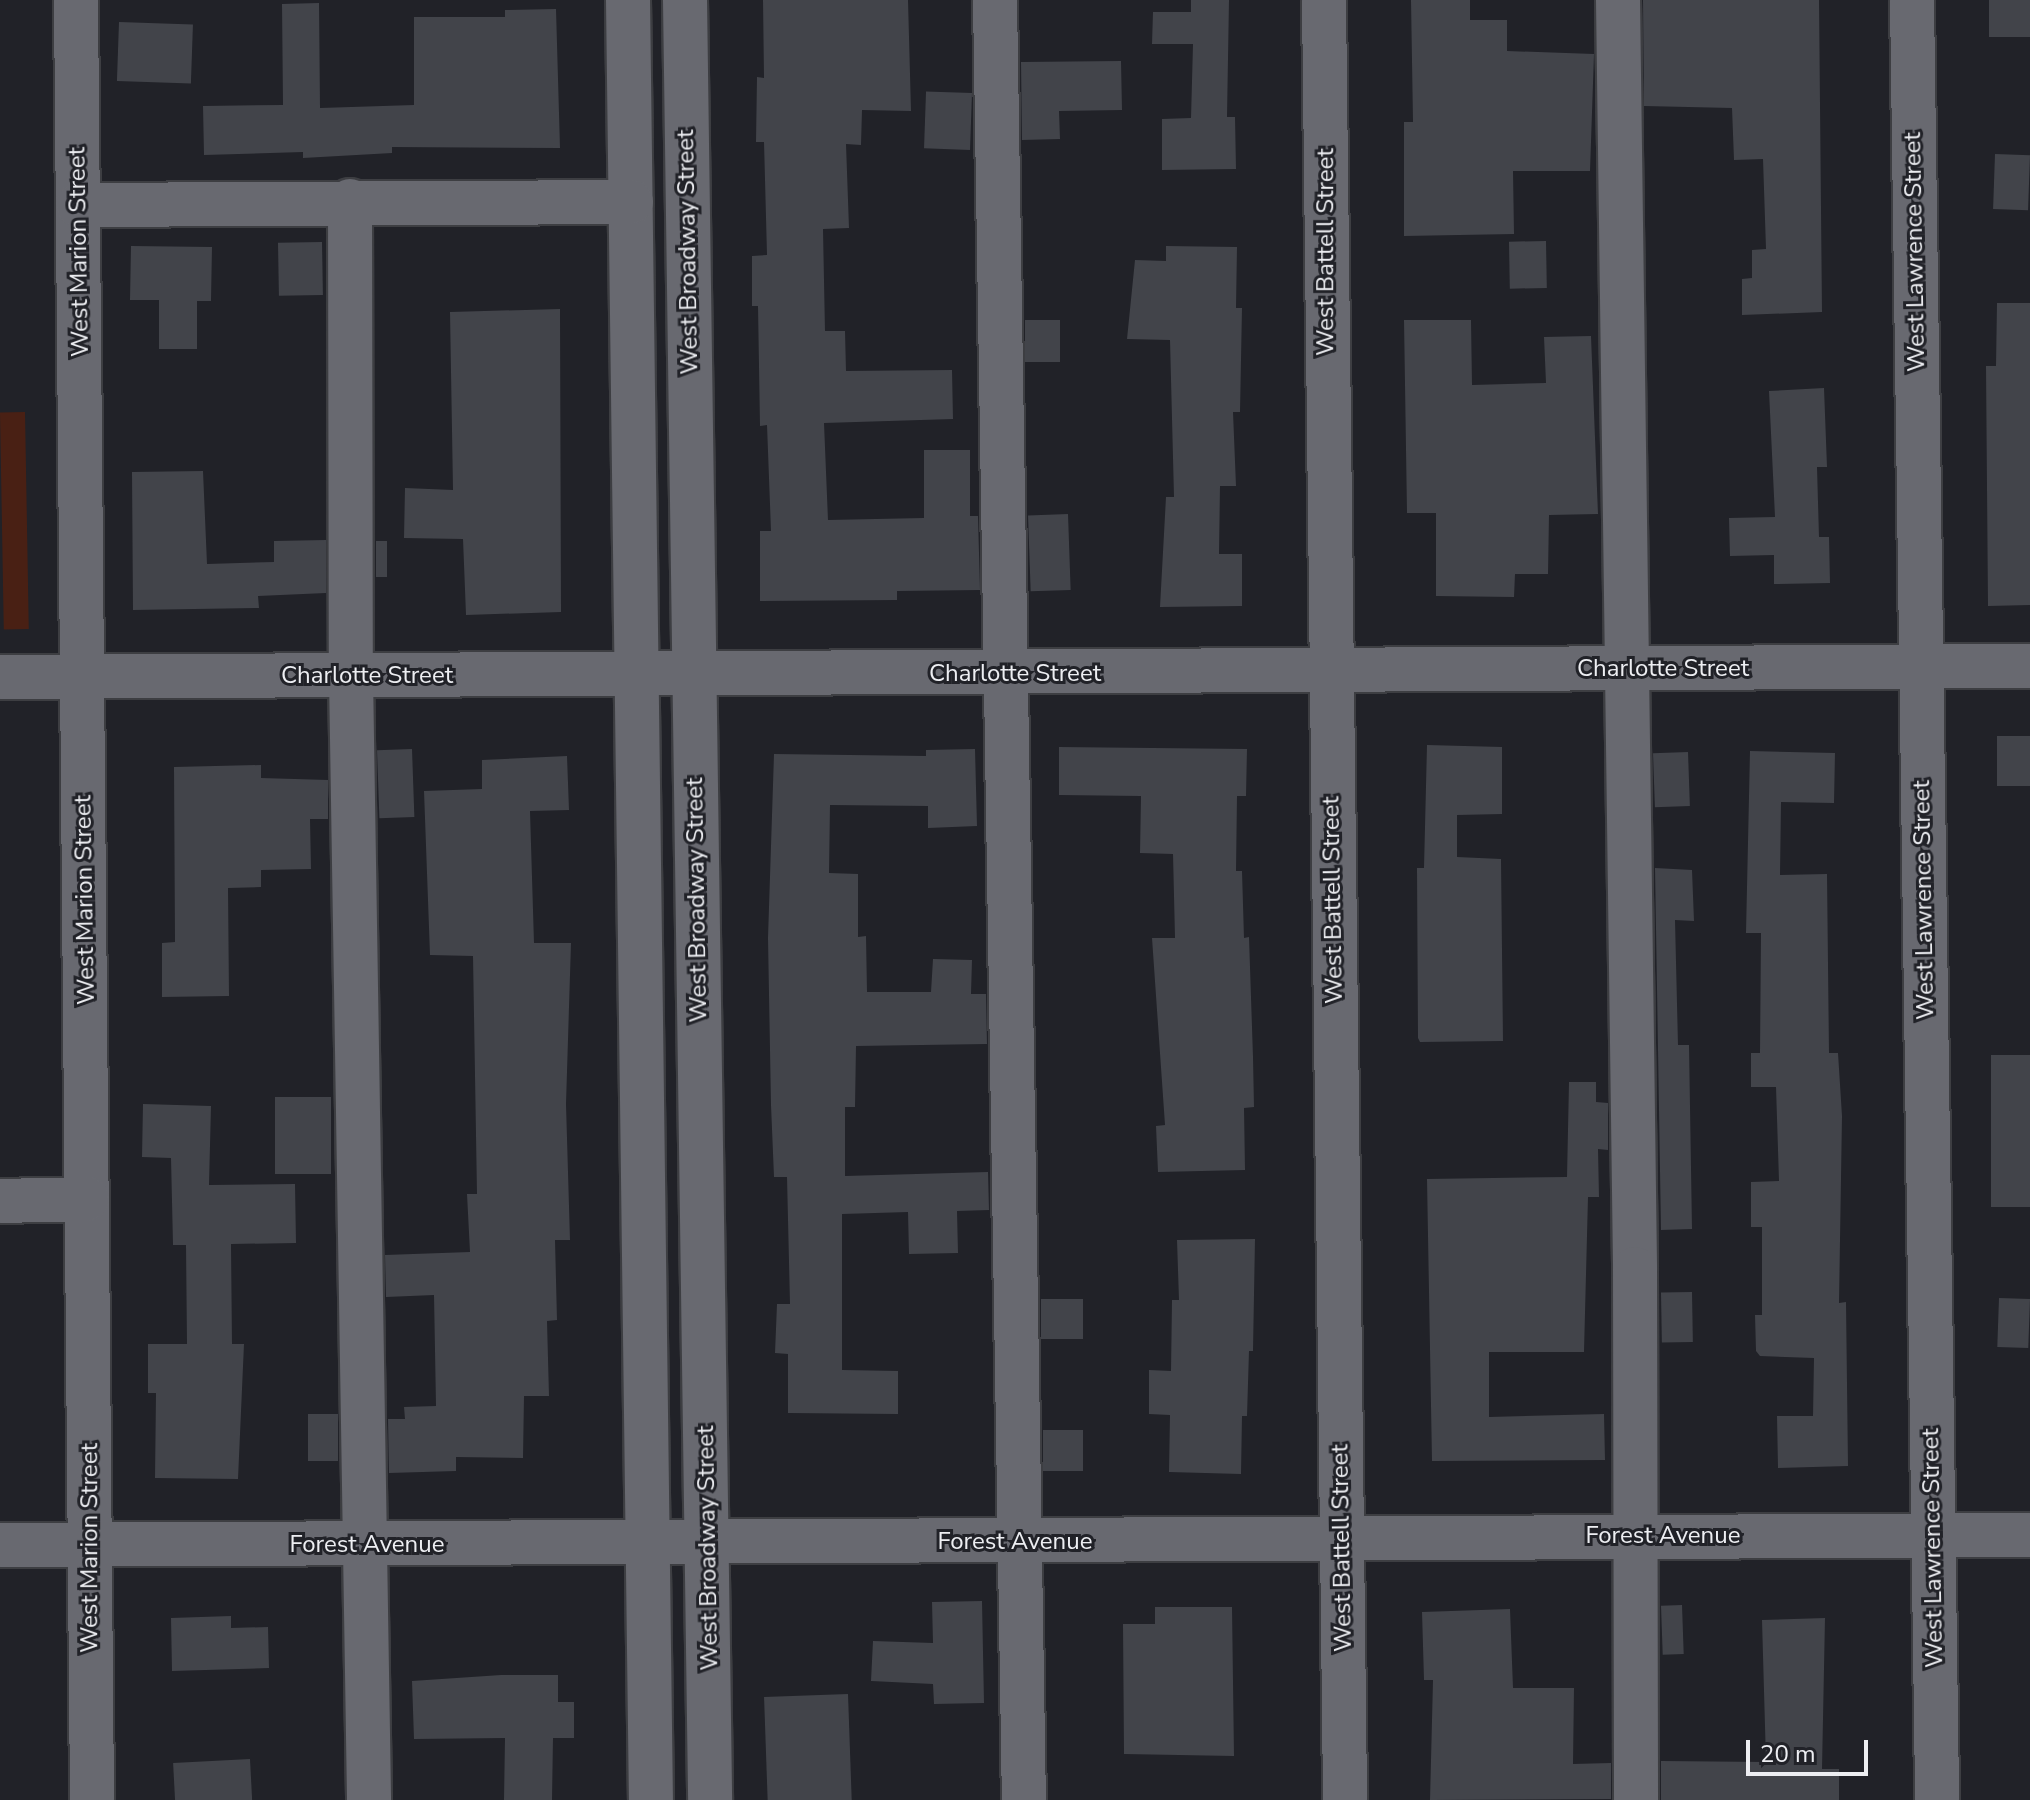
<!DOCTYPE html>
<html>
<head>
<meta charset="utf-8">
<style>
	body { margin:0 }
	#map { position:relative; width:2030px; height:1800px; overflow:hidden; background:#212228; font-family:"Nunito Sans",sans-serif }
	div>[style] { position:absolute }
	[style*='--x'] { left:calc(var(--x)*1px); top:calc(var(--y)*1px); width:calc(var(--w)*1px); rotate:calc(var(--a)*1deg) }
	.green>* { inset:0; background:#492014; transform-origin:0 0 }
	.building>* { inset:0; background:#42444a; transform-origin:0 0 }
	.roads { filter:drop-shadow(2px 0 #3d3e42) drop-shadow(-2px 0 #3d3e42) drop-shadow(0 2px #3d3e42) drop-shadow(0 -2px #3d3e42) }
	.minor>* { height:44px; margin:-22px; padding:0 22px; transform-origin:22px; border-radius:22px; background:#686970 }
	span { translate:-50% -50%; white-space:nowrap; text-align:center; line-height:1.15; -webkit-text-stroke:6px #212228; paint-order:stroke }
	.street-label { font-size:24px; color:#edeef2 }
	.scale { position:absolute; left:1746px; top:1740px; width:122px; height:36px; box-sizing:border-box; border:4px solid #edeef2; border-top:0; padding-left:10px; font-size:24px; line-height:28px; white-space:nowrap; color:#edeef2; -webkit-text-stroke:6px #212228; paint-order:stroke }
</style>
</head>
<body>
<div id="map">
	<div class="green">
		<div style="left:25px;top:412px;width:217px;height:25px;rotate:89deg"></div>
	</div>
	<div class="building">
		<div style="clip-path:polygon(763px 0,908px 0,911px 111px,862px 110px,861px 145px,846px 144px,849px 228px,823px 229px,825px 331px,845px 331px,846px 371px,952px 370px,953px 419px,824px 423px,828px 520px,924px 518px,924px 450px,970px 450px,970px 516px,978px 516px,980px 590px,897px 591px,897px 600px,760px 601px,760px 531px,771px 531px,767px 425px,760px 426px,758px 306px,752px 306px,752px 256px,767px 255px,764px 142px,756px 142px,757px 77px,764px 78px)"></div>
		<div style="clip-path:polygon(1191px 0,1229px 0,1227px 117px,1235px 117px,1236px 169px,1162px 170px,1162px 119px,1191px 118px,1193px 44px,1152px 44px,1153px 12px,1191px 12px)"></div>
		<div style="clip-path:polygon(1411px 0,1470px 0,1470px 20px,1507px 20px,1507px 51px,1594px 54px,1590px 171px,1513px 171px,1514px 234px,1404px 236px,1404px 122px,1413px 122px)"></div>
		<div style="clip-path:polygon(1643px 0,1819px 0,1822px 312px,1742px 315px,1742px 279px,1752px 278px,1752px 250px,1766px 249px,1763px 159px,1734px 160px,1732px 108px,1644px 106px)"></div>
		<div style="left:1989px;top:0;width:41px;height:37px"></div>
		<div style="clip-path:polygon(319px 3px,320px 108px,414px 105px,414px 17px,505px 17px,505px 10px,556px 9px,560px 148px,392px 147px,392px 153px,303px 158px,303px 152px,204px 155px,203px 106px,283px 105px,282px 4px)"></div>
		<div style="left:119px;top:22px;width:74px;height:59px;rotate:2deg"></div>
		<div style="clip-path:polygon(1121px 61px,1122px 110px,1059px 111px,1060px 139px,1022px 140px,1021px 62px)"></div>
		<div style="left:972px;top:93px;width:57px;height:46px;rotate:92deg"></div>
		<div style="left:1995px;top:154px;width:35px;height:55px;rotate:2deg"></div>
		<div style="left:1546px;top:241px;width:47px;height:37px;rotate:89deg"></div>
		<div style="left:322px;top:242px;width:53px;height:44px;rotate:89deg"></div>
		<div style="clip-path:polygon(131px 246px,212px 247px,211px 301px,197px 301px,197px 349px,159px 349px,159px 300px,130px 300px)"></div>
		<div style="clip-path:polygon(1166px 246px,1237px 247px,1236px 308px,1242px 308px,1240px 412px,1233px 412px,1236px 486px,1220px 486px,1219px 554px,1242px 554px,1242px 606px,1160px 607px,1166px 497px,1174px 497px,1170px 340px,1127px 339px,1135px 260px,1166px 261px)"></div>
		<div style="clip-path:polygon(1997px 303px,2030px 303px,2030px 605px,1988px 606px,1986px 366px,1996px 366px)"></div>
		<div style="clip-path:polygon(560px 309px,561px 612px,466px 615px,463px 539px,404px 538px,405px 488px,453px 490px,450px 312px)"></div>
		<div style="left:1025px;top:320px;width:35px;height:42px"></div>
		<div style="clip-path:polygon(1404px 320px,1471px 320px,1472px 385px,1546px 383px,1544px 337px,1591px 336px,1598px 514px,1549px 515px,1548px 574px,1515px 574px,1514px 597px,1436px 596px,1436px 513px,1407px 513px)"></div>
		<div style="clip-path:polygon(1824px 388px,1827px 467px,1817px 467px,1819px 537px,1829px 537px,1830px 583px,1774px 584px,1774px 555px,1730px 556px,1729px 518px,1775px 517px,1769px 391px)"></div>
		<div style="clip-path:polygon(203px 471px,207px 564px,274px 562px,274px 541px,326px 540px,326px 593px,258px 596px,259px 608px,133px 610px,132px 472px)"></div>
		<div style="left:1068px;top:514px;width:76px;height:40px;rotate:88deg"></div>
		<div style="left:376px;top:541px;width:11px;height:36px"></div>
		<div style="left:1997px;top:736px;width:33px;height:50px"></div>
		<div style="clip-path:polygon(1427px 745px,1502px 747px,1502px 814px,1457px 815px,1457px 857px,1501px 859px,1503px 1041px,1420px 1042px,1418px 1038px,1417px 868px,1424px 868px)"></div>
		<div style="clip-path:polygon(1059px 747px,1247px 749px,1246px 796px,1237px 796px,1236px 871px,1242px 871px,1244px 938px,1249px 937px,1253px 1057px,1254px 1107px,1244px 1108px,1245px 1170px,1158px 1172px,1156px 1126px,1165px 1125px,1152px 938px,1175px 938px,1173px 854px,1140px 853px,1141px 796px,1059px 795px)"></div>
		<div style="left:412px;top:749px;width:68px;height:35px;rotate:88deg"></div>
		<div style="clip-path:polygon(975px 749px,977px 826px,928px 828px,928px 806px,830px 805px,829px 873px,858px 874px,858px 937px,866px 936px,867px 992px,931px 992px,933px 959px,972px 960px,971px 994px,986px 994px,987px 1044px,856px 1046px,855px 1107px,845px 1107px,845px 1176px,988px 1172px,989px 1210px,957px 1211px,958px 1253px,909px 1254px,908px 1212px,842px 1214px,842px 1370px,898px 1371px,898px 1414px,788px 1413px,788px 1354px,775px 1353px,777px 1304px,790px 1304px,787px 1177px,774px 1177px,771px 1105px,768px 938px,774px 754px,926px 756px,926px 750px)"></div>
		<div style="clip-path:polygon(1750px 751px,1835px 753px,1834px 803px,1781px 802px,1780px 875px,1827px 874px,1829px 1053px,1838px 1053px,1842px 1116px,1839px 1303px,1846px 1302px,1848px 1466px,1778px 1468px,1777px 1416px,1813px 1416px,1814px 1358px,1760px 1356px,1756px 1351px,1755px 1315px,1762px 1315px,1762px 1227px,1751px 1227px,1751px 1182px,1779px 1181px,1776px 1087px,1751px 1087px,1751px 1053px,1760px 1053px,1761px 933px,1746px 933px)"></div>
		<div style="left:1688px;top:752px;width:54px;height:35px;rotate:88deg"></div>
		<div style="clip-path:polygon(567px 756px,569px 810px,530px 811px,534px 943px,571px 943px,566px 1104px,570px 1240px,555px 1240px,557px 1320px,547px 1321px,549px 1396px,524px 1396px,523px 1458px,456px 1457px,456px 1471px,389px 1473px,388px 1419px,405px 1419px,404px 1407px,436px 1406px,434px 1295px,386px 1297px,385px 1255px,470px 1252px,467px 1194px,477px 1194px,473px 956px,430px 955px,424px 791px,482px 789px,482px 760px)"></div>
		<div style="clip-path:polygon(261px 765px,261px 778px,328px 780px,328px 819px,310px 819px,311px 869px,261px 870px,261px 887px,228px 888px,229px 996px,162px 997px,162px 943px,175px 942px,174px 767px)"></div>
		<div style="clip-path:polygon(1655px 868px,1692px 870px,1694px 921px,1675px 920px,1678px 1045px,1689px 1045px,1692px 1229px,1661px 1230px)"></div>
		<div style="left:2030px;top:1055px;width:152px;height:39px;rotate:90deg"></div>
		<div style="clip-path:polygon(1569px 1082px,1596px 1082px,1596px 1102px,1608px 1103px,1608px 1150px,1598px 1149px,1599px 1197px,1588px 1197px,1584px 1352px,1489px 1352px,1489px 1417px,1604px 1414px,1605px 1460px,1432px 1461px,1427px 1179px,1567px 1177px)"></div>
		<div style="left:275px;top:1097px;width:56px;height:77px"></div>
		<div style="clip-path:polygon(143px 1104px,211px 1106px,209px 1185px,295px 1184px,296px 1243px,231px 1244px,232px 1344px,244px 1344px,238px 1479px,155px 1478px,156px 1393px,148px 1393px,148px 1344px,187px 1344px,186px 1245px,173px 1245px,171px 1158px,142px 1157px)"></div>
		<div style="clip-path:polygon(1255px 1239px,1253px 1351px,1249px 1351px,1247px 1416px,1242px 1416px,1241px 1474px,1169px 1472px,1170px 1415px,1149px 1414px,1149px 1370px,1171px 1371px,1172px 1300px,1179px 1300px,1177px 1240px)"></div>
		<div style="left:1692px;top:1292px;width:50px;height:31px;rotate:89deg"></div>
		<div style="left:1999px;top:1298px;width:31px;height:49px;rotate:2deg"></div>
		<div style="left:1083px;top:1299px;width:40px;height:42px;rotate:90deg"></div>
		<div style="left:308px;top:1414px;width:30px;height:47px"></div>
		<div style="left:1083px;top:1430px;width:41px;height:40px;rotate:90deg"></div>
		<div style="clip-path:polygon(982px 1601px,984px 1703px,934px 1704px,933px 1684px,871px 1681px,873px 1641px,933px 1643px,932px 1602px)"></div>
		<div style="left:1682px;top:1605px;width:49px;height:21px;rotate:88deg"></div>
		<div style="clip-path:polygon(1155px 1607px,1232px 1607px,1234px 1756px,1124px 1754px,1123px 1624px,1155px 1624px)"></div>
		<div style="clip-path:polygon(1510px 1609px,1513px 1688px,1574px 1688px,1573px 1764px,1611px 1763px,1611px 1799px,1430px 1800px,1433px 1680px,1424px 1680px,1422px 1612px)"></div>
		<div style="clip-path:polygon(231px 1616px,231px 1628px,268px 1627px,269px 1668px,172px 1671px,171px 1618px)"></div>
		<div style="clip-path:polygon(1825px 1618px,1822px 1769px,1839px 1769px,1839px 1800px,1661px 1800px,1661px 1761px,1766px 1762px,1762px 1620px)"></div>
		<div style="clip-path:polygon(501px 1675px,558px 1675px,558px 1702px,574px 1702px,574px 1738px,553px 1738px,552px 1800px,504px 1800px,505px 1738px,414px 1739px,412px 1681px)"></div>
		<div style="left:848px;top:1694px;width:106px;height:84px;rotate:88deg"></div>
		<div style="left:250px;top:1759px;width:41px;height:77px;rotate:87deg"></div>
	</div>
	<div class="roads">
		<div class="minor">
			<div style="--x:76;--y:0;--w:1800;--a:89.49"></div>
			<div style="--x:628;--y:0;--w:1800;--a:89.27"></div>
			<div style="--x:685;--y:0;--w:1800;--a:89.2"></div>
			<div style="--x:995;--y:0;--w:1800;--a:89.08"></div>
			<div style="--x:1324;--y:0;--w:1800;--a:89.33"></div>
			<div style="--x:1618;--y:0;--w:1269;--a:89.23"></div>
			<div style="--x:1635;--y:1269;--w:531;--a:89.89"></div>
			<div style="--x:1912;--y:0;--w:1800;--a:89.2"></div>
			<div style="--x:350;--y:201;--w:475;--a:89.9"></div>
			<div style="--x:351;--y:676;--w:1124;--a:89.08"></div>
			<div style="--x:78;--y:205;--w:553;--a:-0.31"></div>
			<div style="--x:0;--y:677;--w:2030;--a:-0.31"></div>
			<div style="--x:0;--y:1201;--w:87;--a:-1.3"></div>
			<div style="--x:0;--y:1545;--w:2030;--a:-0.28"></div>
		</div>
	</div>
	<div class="street-label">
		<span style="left:79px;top:252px;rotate:-91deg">West Marion Street</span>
		<span style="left:688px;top:252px;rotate:-91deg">West Broadway Street</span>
		<span style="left:1326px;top:252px;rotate:-90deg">West Battell Street</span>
		<span style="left:1915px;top:252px;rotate:-91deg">West Lawrence Street</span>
		<span style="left:1663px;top:669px">Charlotte Street</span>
		<span style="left:1015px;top:674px">Charlotte Street</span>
		<span style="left:367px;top:676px">Charlotte Street</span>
		<span style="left:85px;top:900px;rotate:-91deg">West Marion Street</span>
		<span style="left:697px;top:900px;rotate:-91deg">West Broadway Street</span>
		<span style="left:1333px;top:900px;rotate:-91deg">West Battell Street</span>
		<span style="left:1924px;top:900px;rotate:-91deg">West Lawrence Street</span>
		<span style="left:1663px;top:1536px">Forest Avenue</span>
		<span style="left:1015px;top:1542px">Forest Avenue</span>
		<span style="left:367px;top:1545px">Forest Avenue</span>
		<span style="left:90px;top:1548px;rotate:-90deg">West Marion Street</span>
		<span style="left:708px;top:1548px;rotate:-91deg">West Broadway Street</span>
		<span style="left:1342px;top:1548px;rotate:-91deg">West Battell Street</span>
		<span style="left:1933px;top:1548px;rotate:-91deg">West Lawrence Street</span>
	</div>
	<div class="scale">20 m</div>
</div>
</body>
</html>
